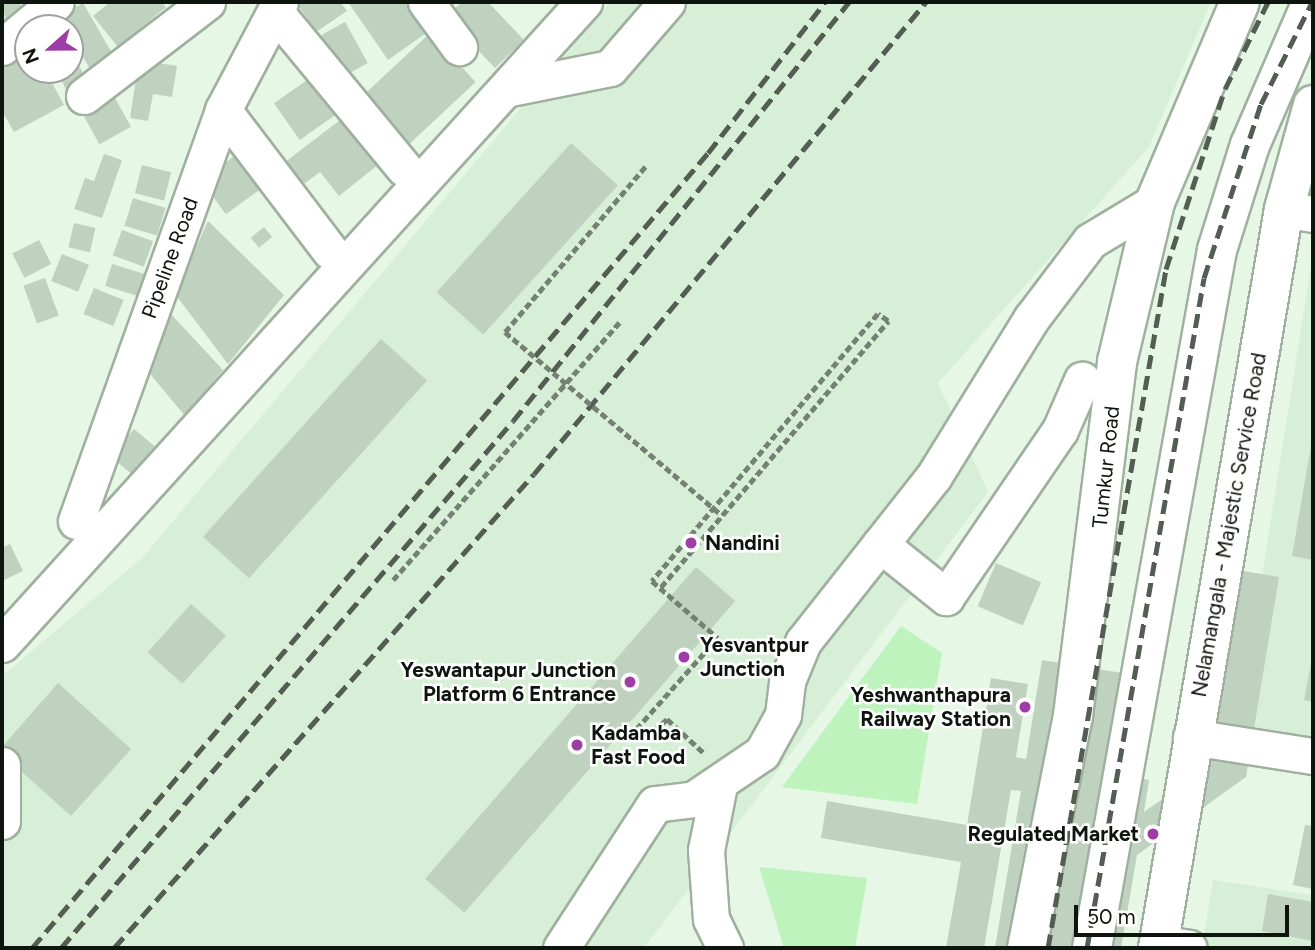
<!DOCTYPE html>
<html>
<head>
<meta charset="utf-8">
<style>
	body { margin:0 }
	#map { position:relative; width:1315px; height:950px; overflow:hidden; background:#e6f8e5; font-family:Figtree,sans-serif }
	div>[style] { position:absolute }
	[style*='--x'] { left:calc(var(--x)*1px); top:calc(var(--y)*1px); width:calc(var(--w)*1px); rotate:calc(var(--a)*1deg) }
	.built>* { inset:0; background:#d7efd6 }
	.green>* { inset:0; background:#bef3bd }
	.building>* { inset:0; background:#bfd1bf; transform-origin:0 0 }
	.path>* { height:4.5px; margin-top:-2.25px; transform-origin:0; background:repeating-linear-gradient(90deg,#758174 0 7px,transparent 0 10.5px) }
	.roads { filter:drop-shadow(2px 0 #9fb09e) drop-shadow(-2px 0 #9fb09e) drop-shadow(0 2px #9fb09e) drop-shadow(0 -2px #9fb09e) }
	.minor>* { height:35px; margin:-17.5px; padding:0 17.5px; transform-origin:17.5px; border-radius:17.5px; background:#fff }
	.major>* { height:38px; margin:-19px; padding:0 19px; transform-origin:19px; border-radius:19px; background:#fff }
	.highway>* { height:38px; margin:-19px; padding:0 19px; transform-origin:19px; border-radius:19px; background:#fff }
	.rail>* { height:5px; margin-top:-2.5px; transform-origin:0; background:repeating-linear-gradient(90deg,#535d53 0 14px,transparent 0 21px) }
	.path-bridge>* { height:4.5px; margin-top:-2.25px; transform-origin:0; background:repeating-linear-gradient(90deg,#758174 0 7px,transparent 0 10.5px) }
	.dots>* { width:19px; height:19px; translate:-50% -50%; box-sizing:border-box; border:4px solid #fff; border-radius:50% }
	span { translate:-50% -50%; white-space:nowrap; text-align:center; line-height:1.15; -webkit-text-stroke:5px #fff; paint-order:stroke }
	.street-label { font-size:21px; color:#0e140e }
	.poi-label { font-size:21px; color:#0e140e; font-weight:700 }
	.left { translate:0 -50%; text-align:left }
	.right { translate:-100% -50%; text-align:right }
	.frame { position:absolute; inset:0; border:4px solid #0e140e; pointer-events:none }
	.north { position:absolute; left:14px; top:14px; width:70px; height:70px; box-sizing:border-box; background:#fff; border:2px solid #9fa19f; border-radius:50%; rotate:249deg; font-size:19px; font-weight:700; line-height:28px; text-align:center; color:#0e140e }
	.north::after { content:''; display:block; margin:auto; width:24px; height:32px; background:#9d3da5; clip-path:polygon(50% 0,100% 100%,50% 72%,0 100%) }
	.scale { position:absolute; left:1074px; top:905px; width:215px; height:32px; box-sizing:border-box; border:4px solid #0e140e; border-top:0; padding-left:9px; font-size:21px; line-height:24px; white-space:nowrap; color:#0e140e; -webkit-text-stroke:5px #fff; paint-order:stroke }
</style>
</head>
<body>
<div id="map">
	<div class="built">
		<div style="clip-path:polygon(610px 2px,1211px 2px,1149px 147px,938px 383px,988px 492px,644px 948px,2px 948px,2px 676px,142px 558px)"></div>
		<div style="clip-path:polygon(1313px 253px,1313px 764px,1234px 752px)"></div>
		<div style="clip-path:polygon(1213px 880px,1313px 895px,1313px 948px,1202px 948px)"></div>
	</div>
	<div class="green">
		<div style="clip-path:polygon(901px 626px,942px 653px,917px 804px,782px 787px)"></div>
		<div style="clip-path:polygon(759px 867px,867px 878px,855px 948px,784px 948px)"></div>
	</div>
	<div class="building">
		<div style="clip-path:polygon(2px 2px,19px 2px,28px 23px,8px 31px)"></div>
		<div style="clip-path:polygon(110px 2px,161px 2px,166px 7px,118px 47px,93px 16px)"></div>
		<div style="clip-path:polygon(296px 2px,340px 2px,347px 11px,316px 32px)"></div>
		<div style="clip-path:polygon(348px 2px,408px 2px,429px 31px,388px 60px)"></div>
		<div style="clip-path:polygon(462px 2px,488px 2px,524px 40px,495px 68px,446px 17px)"></div>
		<div style="left:83px;top:3px;width:70px;height:27px;rotate:60deg"></div>
		<div style="left:345px;top:22px;width:47px;height:27px;rotate:61deg"></div>
		<div style="left:430px;top:33px;width:67px;height:101px;rotate:47deg"></div>
		<div style="clip-path:polygon(70px 48px,88px 83px,68px 93px,56px 70px,70px 70px)"></div>
		<div style="clip-path:polygon(28px 51px,28px 70px,45px 70px,64px 105px,14px 132px,2px 111px,2px 65px)"></div>
		<div style="clip-path:polygon(139px 60px,177px 66px,172px 97px,153px 94px,148px 121px,130px 118px)"></div>
		<div style="left:310px;top:78px;width:45px;height:44px;rotate:55deg"></div>
		<div style="left:115px;top:98px;width:33px;height:36px;rotate:61deg"></div>
		<div style="clip-path:polygon(344px 117px,379px 164px,339px 196px,320px 172px,293px 192px,276px 169px)"></div>
		<div style="left:571px;top:143px;width:63px;height:201px;rotate:42deg"></div>
		<div style="left:240px;top:152px;width:42px;height:48px;rotate:54deg"></div>
		<div style="clip-path:polygon(104px 154px,122px 160px,102px 218px,74px 209px,85px 178px,94px 181px)"></div>
		<div style="left:142px;top:165px;width:30px;height:29px;rotate:14deg"></div>
		<div style="left:133px;top:198px;width:34px;height:29px;rotate:17deg"></div>
		<div style="clip-path:polygon(208px 221px,284px 295px,228px 364px,175px 294px)"></div>
		<div style="left:74px;top:223px;width:22px;height:25px;rotate:13deg"></div>
		<div style="left:264px;top:227px;width:13px;height:17px;rotate:51deg"></div>
		<div style="left:122px;top:230px;width:33px;height:27px;rotate:20deg"></div>
		<div style="left:39px;top:240px;width:27px;height:30px;rotate:63deg"></div>
		<div style="left:62px;top:254px;width:29px;height:29px;rotate:22deg"></div>
		<div style="left:112px;top:264px;width:34px;height:23px;rotate:17deg"></div>
		<div style="left:45px;top:278px;width:40px;height:23px;rotate:70deg"></div>
		<div style="left:94px;top:288px;width:32px;height:28px;rotate:22deg"></div>
		<div style="clip-path:polygon(169px 312px,223px 370px,185px 416px,146px 369px)"></div>
		<div style="left:381px;top:339px;width:62px;height:266px;rotate:42deg"></div>
		<div style="left:134px;top:429px;width:34px;height:36px;rotate:40deg"></div>
		<div style="clip-path:polygon(1312px 440px,1313px 441px,1313px 560px,1292px 556px)"></div>
		<div style="clip-path:polygon(10px 544px,23px 571px,2px 581px,2px 548px)"></div>
		<div style="left:996px;top:563px;width:49px;height:47px;rotate:23deg"></div>
		<div style="left:696px;top:567px;width:52px;height:413px;rotate:41deg"></div>
		<div style="clip-path:polygon(1237px 570px,1279px 577px,1246px 777px,1137px 855px,1121px 948px,995px 948px,1021px 791px,1011px 790px,984px 948px,946px 948px,961px 862px,821px 838px,827px 801px,967px 825px,991px 678px,1028px 684px,1016px 757px,1026px 759px,1042px 660px,1135px 675px,1119px 774px,1149px 780px,1144px 812px,1203px 770px)"></div>
		<div style="left:191px;top:604px;width:47px;height:65px;rotate:42deg"></div>
		<div style="clip-path:polygon(1312px 658px,1313px 658px,1313px 702px,1304px 700px)"></div>
		<div style="clip-path:polygon(58px 683px,131px 749px,71px 816px,2px 754px,2px 747px)"></div>
		<div style="clip-path:polygon(1305px 825px,1313px 826px,1313px 889px,1293px 885px)"></div>
		<div style="clip-path:polygon(1268px 894px,1313px 902px,1313px 941px,1262px 931px)"></div>
	</div>
	<div class="path">
		<div style="--x:505;--y:332;--w:218;--a:-49.7"></div>
		<div style="--x:393;--y:580;--w:344;--a:-48.7"></div>
		<div style="--x:661;--y:587;--w:350;--a:-49.5"></div>
		<div style="--x:888;--y:321;--w:12;--a:-145"></div>
		<div style="--x:878;--y:314;--w:350;--a:130.2"></div>
		<div style="--x:652;--y:581;--w:87;--a:40.8"></div>
		<div style="--x:718;--y:638;--w:122;--a:131.7"></div>
		<div style="--x:637;--y:729;--w:13;--a:45"></div>
		<div style="--x:646;--y:738;--w:28;--a:-42"></div>
		<div style="--x:667;--y:719;--w:52;--a:42.6"></div>
	</div>
	<div class="roads">
		<div class="minor">
			<div style="--x:426;--y:2;--w:56;--a:53.7"></div>
			<div style="--x:277;--y:14;--w:200;--a:50.5"></div>
			<div style="--x:2;--y:47;--w:70;--a:-39.8"></div>
			<div style="--x:510;--y:88;--w:102;--a:-11.3"></div>
			<div style="--x:610;--y:68;--w:87;--a:-49.2"></div>
			<div style="--x:84;--y:96;--w:155;--a:-37.4"></div>
			<div style="--x:223;--y:110;--w:177;--a:52.8"></div>
			<div style="--x:1284;--y:209;--w:29;--a:10"></div>
			<div style="--x:76;--y:521;--w:436;--a:-70.3"></div>
			<div style="--x:223;--y:110;--w:122;--a:-62.2"></div>
			<div style="--x:880;--y:544;--w:85;--a:38.8"></div>
			<div style="--x:946;--y:597;--w:202;--a:-55.7"></div>
			<div style="--x:1060;--y:430;--w:55;--a:-66.3"></div>
			<div style="--x:2;--y:644;--w:867;--a:-47.81"></div>
			<div style="--x:1191;--y:737;--w:123;--a:8.9"></div>
			<div style="--x:2;--y:765;--w:56;--a:90"></div>
			<div style="--x:719;--y:785;--w:66;--a:101.3"></div>
			<div style="--x:706;--y:850;--w:69;--a:85.9"></div>
			<div style="--x:711;--y:919;--w:32;--a:64"></div>
			<div style="--x:1158;--y:943;--w:31;--a:9"></div>
			<div style="--x:561;--y:948;--w:172;--a:-56.9"></div>
			<div style="--x:655;--y:804;--w:39;--a:-7"></div>
			<div style="--x:694;--y:799;--w:82;--a:-34.1"></div>
			<div style="--x:762;--y:753;--w:43;--a:-61.1"></div>
			<div style="--x:783;--y:715;--w:34;--a:-83"></div>
			<div style="--x:787;--y:681;--w:42;--a:-67.7"></div>
			<div style="--x:803;--y:642;--w:211;--a:-51.7"></div>
			<div style="--x:934;--y:476;--w:185;--a:-58.3"></div>
			<div style="--x:1031;--y:319;--w:98;--a:-52.9"></div>
			<div style="--x:1090;--y:241;--w:76;--a:-31"></div>
		</div>
		<div class="major">
			<div style="--x:1158;--y:948;--w:750;--a:-80.32"></div>
			<div style="--x:1284;--y:209;--w:108;--a:-74.4"></div>
		</div>
		<div class="highway">
			<div style="--x:1027;--y:948;--w:237;--a:-78.8"></div>
			<div style="--x:1073;--y:716;--w:357;--a:-82.9"></div>
			<div style="--x:1117;--y:362;--w:164;--a:-76.6"></div>
			<div style="--x:1155;--y:202;--w:217;--a:-67"></div>
			<div style="--x:1092;--y:948;--w:709;--a:-79.85"></div>
			<div style="--x:1217;--y:250;--w:110;--a:-72.6"></div>
			<div style="--x:1250;--y:145;--w:156;--a:-66.6"></div>
		</div>
	</div>
	<div class="rail">
		<div style="--x:32;--y:948;--w:1044;--a:-49.63"></div>
		<div style="--x:708;--y:153;--w:191;--a:-52.2"></div>
		<div style="--x:61;--y:948;--w:694;--a:-49.38"></div>
		<div style="--x:513;--y:421;--w:537;--a:-51.27"></div>
		<div style="--x:114;--y:948;--w:633;--a:-48.46"></div>
		<div style="--x:534;--y:474;--w:614;--a:-50.29"></div>
		<div style="--x:1048;--y:948;--w:689;--a:-80.14"></div>
		<div style="--x:1166;--y:269;--w:189;--a:-71.9"></div>
		<div style="--x:1225;--y:89;--w:97;--a:-63.7"></div>
		<div style="--x:1087;--y:948;--w:680;--a:-80.09"></div>
		<div style="--x:1204;--y:278;--w:183;--a:-71.9"></div>
		<div style="--x:1261;--y:104;--w:114;--a:-63.4"></div>
	</div>
	<div class="path-bridge">
		<div style="--x:505;--y:332;--w:282;--a:40.2"></div>
	</div>
	<div class="dots">
		<div style="left:691px;top:543px;background:#9d3da5"></div>
		<div style="left:684px;top:657px;background:#9d3da5"></div>
		<div style="left:630px;top:682px;background:#9d3da5"></div>
		<div style="left:1025px;top:707px;background:#9d3da5"></div>
		<div style="left:577px;top:745px;background:#9d3da5"></div>
		<div style="left:1153px;top:834px;background:#9d3da5"></div>
	</div>
	<div class="street-label">
		<span style="left:170px;top:258px;rotate:-70deg">Pipeline Road</span>
		<span style="left:1106px;top:467px;rotate:-84deg">Tumkur Road</span>
		<span style="left:1229px;top:525px;rotate:-80deg">Nelamangala - Majestic Service Road</span>
	</div>
	<div class="poi-label">
		<span class="left" style="left:705px;top:543px">Nandini</span>
		<span class="left" style="left:700px;top:657px">Yesvantpur<br>Junction</span>
		<span class="right" style="left:616px;top:682px">Yeswantapur Junction<br>Platform 6 Entrance</span>
		<span class="right" style="left:1011px;top:707px">Yeshwanthapura<br>Railway Station</span>
		<span class="left" style="left:591px;top:745px">Kadamba<br>Fast Food</span>
		<span class="right" style="left:1139px;top:834px">Regulated Market</span>
	</div>
	<div class="frame"></div>
	<div class="north">N</div>
	<div class="scale">50 m</div>
</div>
</body>
</html>
